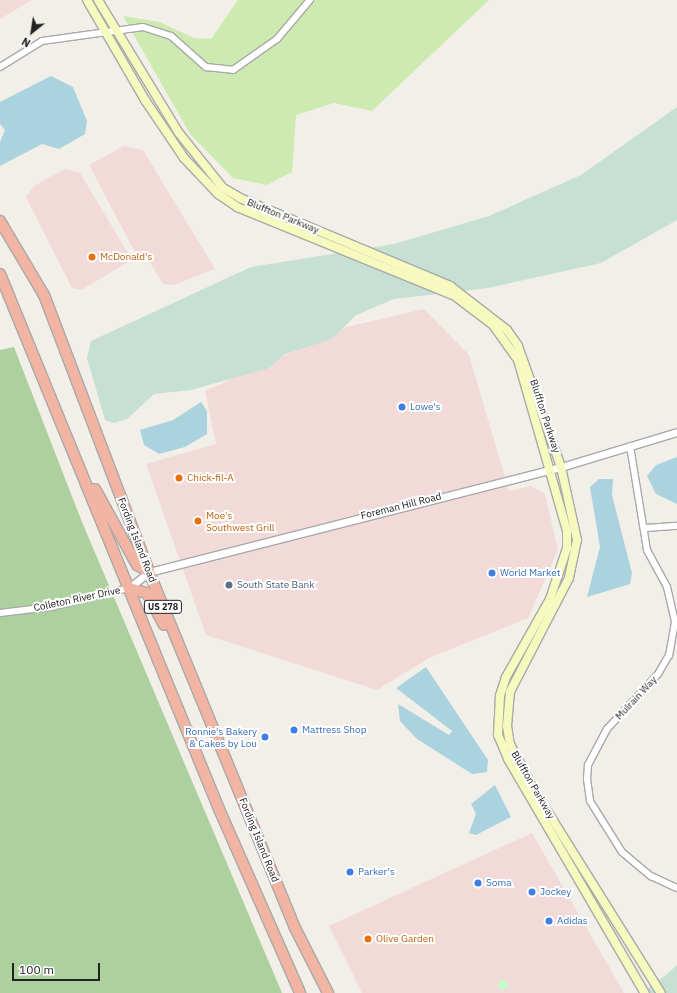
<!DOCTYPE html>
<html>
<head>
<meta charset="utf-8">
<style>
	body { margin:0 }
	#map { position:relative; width:677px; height:993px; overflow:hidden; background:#f2efe9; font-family:"IBM Plex Sans",sans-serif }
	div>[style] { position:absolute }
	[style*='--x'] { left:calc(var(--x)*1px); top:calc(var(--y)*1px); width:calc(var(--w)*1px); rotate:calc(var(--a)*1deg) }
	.commercial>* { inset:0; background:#f2dad9 }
	.grass>* { inset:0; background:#cdebb0 }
	.forest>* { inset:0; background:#add19e }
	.wetland>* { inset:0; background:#c6e0d4 }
	.park>* { inset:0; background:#c8facc }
	.round { border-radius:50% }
	.water>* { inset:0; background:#aad3df }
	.roads { filter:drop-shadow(1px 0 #a9a9a9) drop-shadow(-1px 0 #a9a9a9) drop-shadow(0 1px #a9a9a9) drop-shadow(0 -1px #a9a9a9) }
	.minor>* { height:6px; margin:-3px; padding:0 3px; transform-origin:3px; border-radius:3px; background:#fff }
	.tertiary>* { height:7px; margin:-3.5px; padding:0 3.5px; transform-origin:3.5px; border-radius:3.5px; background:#fff }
	.secondary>* { height:8px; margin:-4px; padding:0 4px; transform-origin:4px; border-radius:4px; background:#f7fabf }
	.trunk>* { height:10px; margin:-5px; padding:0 5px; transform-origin:5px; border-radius:5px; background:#f2b4a3 }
	.dots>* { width:11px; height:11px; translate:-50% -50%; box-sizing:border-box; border:2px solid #fff; border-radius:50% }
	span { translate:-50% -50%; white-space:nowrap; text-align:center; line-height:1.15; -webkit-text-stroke:4px #fff; paint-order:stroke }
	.shield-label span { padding:1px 3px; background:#fff; border:1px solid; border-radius:3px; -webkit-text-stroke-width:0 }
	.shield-label { font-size:9px; color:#222; font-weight:700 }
	.street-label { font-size:10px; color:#222 }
	.food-label { font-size:10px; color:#c56008 }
	.left { translate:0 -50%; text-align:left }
	.shop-label { font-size:10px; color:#366cbe }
	.right { translate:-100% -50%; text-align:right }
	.service-label { font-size:10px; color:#4e5e75 }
	.north { position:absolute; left:12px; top:12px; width:40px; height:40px; -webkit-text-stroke:3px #fff; paint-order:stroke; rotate:210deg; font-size:11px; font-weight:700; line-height:16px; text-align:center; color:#222 }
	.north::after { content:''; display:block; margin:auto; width:14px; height:18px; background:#222; clip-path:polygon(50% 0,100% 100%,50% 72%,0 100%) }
	.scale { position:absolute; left:12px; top:963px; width:88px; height:18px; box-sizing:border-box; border:2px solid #222; border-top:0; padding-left:5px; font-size:12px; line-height:14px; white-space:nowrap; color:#222; -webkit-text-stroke:3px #fff; paint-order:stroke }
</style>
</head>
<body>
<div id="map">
	<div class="commercial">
		<div style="clip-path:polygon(0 0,32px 0,0 19px)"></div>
		<div style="clip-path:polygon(124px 146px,143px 150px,215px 269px,174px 285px,163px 284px,148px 259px,138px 258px,89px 165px)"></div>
		<div style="clip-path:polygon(65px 169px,80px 173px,129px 255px,128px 262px,81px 290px,72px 288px,26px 197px,34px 186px)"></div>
		<div style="clip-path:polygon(424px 309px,469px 355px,509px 491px,531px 486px,545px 494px,558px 550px,528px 618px,431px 657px,377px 690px,206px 635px,146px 464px,216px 444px,205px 391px,347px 327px)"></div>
		<div style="clip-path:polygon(532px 833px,624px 993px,362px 993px,329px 926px)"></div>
	</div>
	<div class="grass">
		<div style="clip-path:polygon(238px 0,489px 0,372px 111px,334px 103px,296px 115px,292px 172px,267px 185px,233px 178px,190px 134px,123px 16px,159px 22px,194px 38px,211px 39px)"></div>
	</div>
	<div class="forest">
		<div style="clip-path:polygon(14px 347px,82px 522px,282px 993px,0 993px,0 350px)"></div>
	</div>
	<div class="wetland">
		<div style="clip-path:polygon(677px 107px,677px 220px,601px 263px,488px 288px,394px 299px,356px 315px,332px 339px,285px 354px,269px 368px,191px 390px,154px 394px,127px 419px,114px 423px,105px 420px,87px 358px,91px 341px,251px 267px,394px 244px,489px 216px,581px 175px)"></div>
		<div style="clip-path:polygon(677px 965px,677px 993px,641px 993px,666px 975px)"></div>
	</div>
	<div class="park">
		<div class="round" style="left:498px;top:980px;width:10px;height:10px"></div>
	</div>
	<div class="water">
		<div style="clip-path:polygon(51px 76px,73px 87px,87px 121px,85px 134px,59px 149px,42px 144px,0 166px,0 142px,5px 130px,0 124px,0 102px)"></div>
		<div style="clip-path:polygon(201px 402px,207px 411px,207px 434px,185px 447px,159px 454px,144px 445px,140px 430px,173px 420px)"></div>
		<div style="clip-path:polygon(677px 457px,677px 504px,656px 494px,647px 476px,656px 465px)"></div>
		<div style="clip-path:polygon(599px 479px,613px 479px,612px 495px,632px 573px,630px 584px,587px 597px,600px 547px,590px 487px)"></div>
		<div style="clip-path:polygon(426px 667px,488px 760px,487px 772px,472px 774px,417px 739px,400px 721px,398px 704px,449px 735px,452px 731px,396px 688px)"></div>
		<div style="clip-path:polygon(495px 785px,511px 817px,476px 835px,469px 833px,476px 814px,471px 804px)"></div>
	</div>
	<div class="roads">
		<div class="minor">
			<div style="--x:0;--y:67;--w:49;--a:-31.8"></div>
			<div style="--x:42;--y:41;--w:102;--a:-7.9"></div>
			<div style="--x:143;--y:27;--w:29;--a:18"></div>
			<div style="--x:171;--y:36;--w:47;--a:41.5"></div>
			<div style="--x:206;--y:67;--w:27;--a:6"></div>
			<div style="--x:233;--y:70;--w:54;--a:-35.2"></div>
			<div style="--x:277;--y:39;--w:51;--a:-49.8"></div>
			<div style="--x:630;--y:446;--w:105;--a:80.7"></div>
			<div style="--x:647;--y:550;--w:42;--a:61.6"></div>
			<div style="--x:667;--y:587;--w:36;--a:77"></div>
			<div style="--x:675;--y:622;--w:34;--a:100"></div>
			<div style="--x:669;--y:655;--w:22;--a:120"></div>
			<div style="--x:658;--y:674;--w:75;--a:132.8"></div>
			<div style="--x:607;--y:729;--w:41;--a:117.8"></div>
			<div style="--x:588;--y:765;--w:14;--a:94"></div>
			<div style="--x:587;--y:779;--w:22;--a:82"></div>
			<div style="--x:590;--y:801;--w:60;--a:57.9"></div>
			<div style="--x:622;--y:852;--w:38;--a:40"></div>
			<div style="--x:651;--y:876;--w:29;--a:25"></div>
			<div style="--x:646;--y:528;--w:31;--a:-4"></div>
			<div style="--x:0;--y:613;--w:50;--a:-6.8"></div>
			<div style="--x:50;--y:607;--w:81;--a:-13.5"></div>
		</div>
		<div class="tertiary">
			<div style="--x:129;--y:588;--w:26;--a:-39"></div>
			<div style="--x:149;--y:572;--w:425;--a:-14.3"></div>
			<div style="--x:561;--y:467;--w:121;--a:-16.8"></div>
		</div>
		<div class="secondary">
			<div style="--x:87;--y:0;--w:116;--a:59.9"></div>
			<div style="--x:145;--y:100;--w:70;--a:56.1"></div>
			<div style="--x:184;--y:158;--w:50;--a:46.6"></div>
			<div style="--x:218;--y:194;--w:23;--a:34"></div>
			<div style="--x:237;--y:207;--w:235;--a:22.2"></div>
			<div style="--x:455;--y:296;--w:48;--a:37.3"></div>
			<div style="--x:493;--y:325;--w:43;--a:54.5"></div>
			<div style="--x:518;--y:360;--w:178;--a:74"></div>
			<div style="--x:567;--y:531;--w:17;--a:90"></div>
			<div style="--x:567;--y:548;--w:54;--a:108.4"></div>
			<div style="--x:550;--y:599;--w:90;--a:119.4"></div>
			<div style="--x:506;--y:677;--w:20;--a:108"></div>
			<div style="--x:500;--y:696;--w:39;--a:93"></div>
			<div style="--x:498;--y:735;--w:26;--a:67"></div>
			<div style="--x:508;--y:759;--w:271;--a:59.7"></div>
			<div style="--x:98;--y:0;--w:156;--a:58.7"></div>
			<div style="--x:179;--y:133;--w:70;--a:51.3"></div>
			<div style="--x:223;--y:188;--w:20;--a:30"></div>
			<div style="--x:240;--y:198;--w:228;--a:22.7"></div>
			<div style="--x:450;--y:286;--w:72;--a:37.7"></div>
			<div style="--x:507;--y:330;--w:19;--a:55"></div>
			<div style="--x:518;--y:346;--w:128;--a:70.4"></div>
			<div style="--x:561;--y:467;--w:75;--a:77.6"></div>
			<div style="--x:577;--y:540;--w:39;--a:102"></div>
			<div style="--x:569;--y:578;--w:128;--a:117.4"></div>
			<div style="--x:510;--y:692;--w:34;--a:95"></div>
			<div style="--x:507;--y:726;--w:18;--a:81"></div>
			<div style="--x:510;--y:744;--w:52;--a:62.4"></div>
			<div style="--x:534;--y:790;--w:239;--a:58"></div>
		</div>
		<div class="trunk">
			<div style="--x:0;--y:221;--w:86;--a:59.3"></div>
			<div style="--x:44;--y:295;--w:296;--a:69.2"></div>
			<div style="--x:149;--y:572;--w:385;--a:67.7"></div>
			<div style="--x:295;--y:928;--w:73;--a:63.1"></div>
			<div style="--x:0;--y:274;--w:578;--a:67.74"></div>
			<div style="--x:219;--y:809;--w:201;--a:66.2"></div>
			<div style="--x:95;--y:489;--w:87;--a:61.1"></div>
			<div style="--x:137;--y:565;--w:14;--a:30"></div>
			<div style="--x:129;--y:588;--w:19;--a:16"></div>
			<div style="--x:147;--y:593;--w:36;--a:62"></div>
		</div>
	</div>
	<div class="dots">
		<div style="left:92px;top:257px;background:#e8710a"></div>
		<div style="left:402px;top:407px;background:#3f7fe0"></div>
		<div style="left:179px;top:478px;background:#e8710a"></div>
		<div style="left:198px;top:521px;background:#e8710a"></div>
		<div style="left:492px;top:573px;background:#3f7fe0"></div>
		<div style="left:229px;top:585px;background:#5c6f8a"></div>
		<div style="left:294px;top:730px;background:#3f7fe0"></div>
		<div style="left:265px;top:737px;background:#3f7fe0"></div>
		<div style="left:350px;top:872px;background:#3f7fe0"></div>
		<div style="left:478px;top:883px;background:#3f7fe0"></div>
		<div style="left:532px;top:892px;background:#3f7fe0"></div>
		<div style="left:549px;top:921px;background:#3f7fe0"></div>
		<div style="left:368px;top:939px;background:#e8710a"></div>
	</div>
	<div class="shield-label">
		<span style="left:163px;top:607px">US 278</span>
	</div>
	<div class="street-label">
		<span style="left:283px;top:216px;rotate:22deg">Bluffton Parkway</span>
		<span style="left:545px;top:416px;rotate:72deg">Bluffton Parkway</span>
		<span style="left:401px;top:506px;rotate:-14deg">Foreman Hill Road</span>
		<span style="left:137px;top:540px;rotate:69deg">Fording Island Road</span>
		<span style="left:77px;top:599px;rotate:-12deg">Colleton River Drive</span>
		<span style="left:636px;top:698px;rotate:-47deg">Mulrain Way</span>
		<span style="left:533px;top:785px;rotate:60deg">Bluffton Parkway</span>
		<span style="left:259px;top:840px;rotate:68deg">Fording Island Road</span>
	</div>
	<div class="food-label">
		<span class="left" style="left:100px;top:257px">McDonald's</span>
		<span class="left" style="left:187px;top:478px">Chick-fil-A</span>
		<span class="left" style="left:206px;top:521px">Moe's<br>Southwest Grill</span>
		<span class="left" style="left:376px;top:939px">Olive Garden</span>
	</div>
	<div class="shop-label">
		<span class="left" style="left:410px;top:407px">Lowe's</span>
		<span class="left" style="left:500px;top:573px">World Market</span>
		<span class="left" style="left:302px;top:730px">Mattress Shop</span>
		<span class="right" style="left:257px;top:737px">Ronnie's Bakery<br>&amp; Cakes by Lou</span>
		<span class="left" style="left:358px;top:872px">Parker's</span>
		<span class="left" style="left:486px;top:883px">Soma</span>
		<span class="left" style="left:540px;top:892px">Jockey</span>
		<span class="left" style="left:557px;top:921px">Adidas</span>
	</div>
	<div class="service-label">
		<span class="left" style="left:237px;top:585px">South State Bank</span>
	</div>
	<div class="north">N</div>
	<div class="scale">100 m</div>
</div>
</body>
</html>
